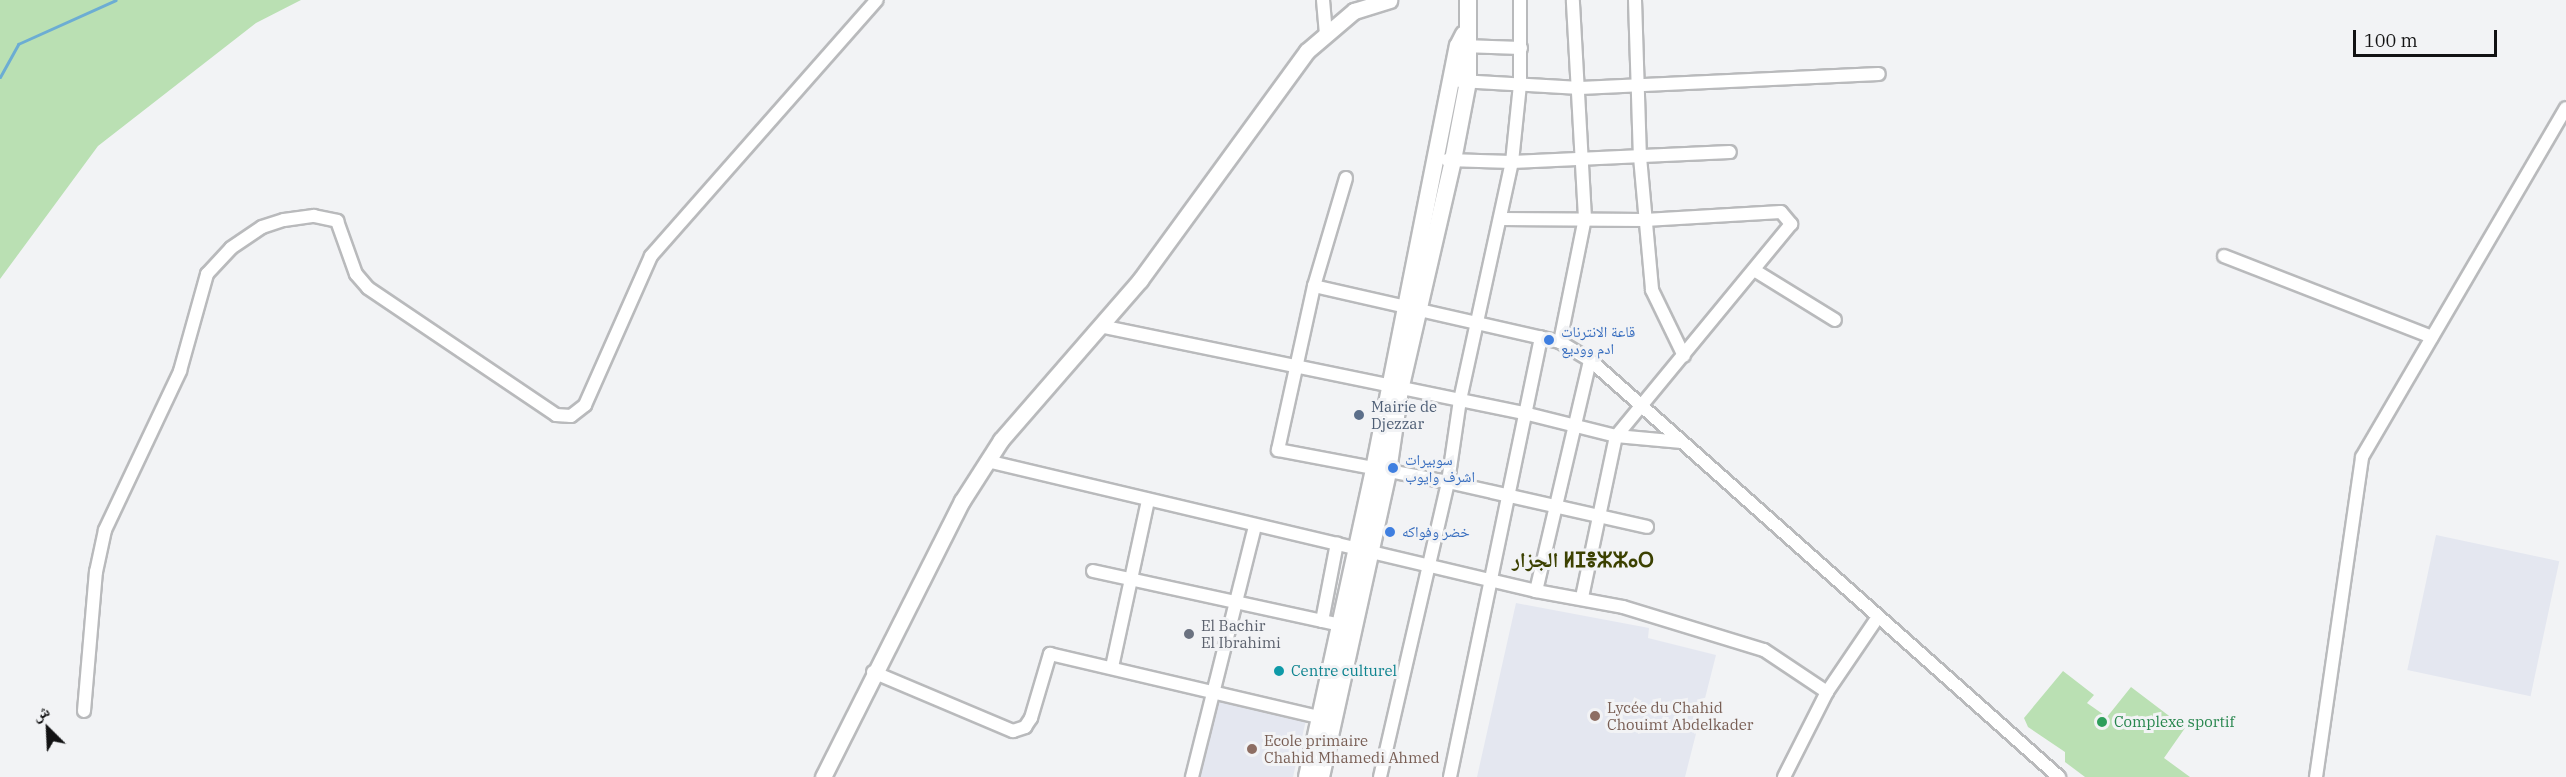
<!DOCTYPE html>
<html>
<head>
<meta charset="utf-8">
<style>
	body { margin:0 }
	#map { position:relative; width:2566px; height:777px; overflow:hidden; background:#f2f3f5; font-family:"IBM Plex Serif","Noto Naskh Arabic","Noto Sans Tifinagh",serif }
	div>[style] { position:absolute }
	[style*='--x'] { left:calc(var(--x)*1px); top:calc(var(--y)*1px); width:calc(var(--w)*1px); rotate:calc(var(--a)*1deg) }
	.built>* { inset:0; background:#e4e7f0; transform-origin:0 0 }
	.green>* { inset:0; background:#bae0b3 }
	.stream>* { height:3px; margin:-1.5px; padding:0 1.5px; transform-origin:1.5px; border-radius:1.5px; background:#6cadd3 }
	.roads { filter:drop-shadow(2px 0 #b9babc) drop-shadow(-2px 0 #b9babc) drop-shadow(0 2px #b9babc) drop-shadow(0 -2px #b9babc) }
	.minor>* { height:12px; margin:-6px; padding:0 6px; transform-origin:6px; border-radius:6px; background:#fff }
	.tertiary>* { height:15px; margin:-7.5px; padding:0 7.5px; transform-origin:7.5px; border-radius:7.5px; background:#fff }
	.secondary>* { height:16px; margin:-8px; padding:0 8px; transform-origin:8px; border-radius:8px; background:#fff }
	.dots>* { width:16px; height:16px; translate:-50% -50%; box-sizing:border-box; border:3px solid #f2f3f5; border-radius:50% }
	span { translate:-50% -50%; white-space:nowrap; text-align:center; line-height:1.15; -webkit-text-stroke:6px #f2f3f5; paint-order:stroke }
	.shop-label { font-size:15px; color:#366cbe }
	.left { translate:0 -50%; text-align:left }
	.service-label { font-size:15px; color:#4e5e75 }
	.worship-label { font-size:15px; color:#5b616d }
	.culture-label { font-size:15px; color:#0d838f }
	.education-label { font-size:15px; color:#785e54 }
	.leisure-label { font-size:15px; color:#27864d }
	.district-label { font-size:21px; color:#3c4101; font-weight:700 }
	.north { position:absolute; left:18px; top:699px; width:60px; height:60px; -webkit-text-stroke:4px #f2f3f5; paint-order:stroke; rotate:336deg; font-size:16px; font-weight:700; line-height:24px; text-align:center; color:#121213 }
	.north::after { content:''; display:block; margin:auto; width:21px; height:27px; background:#121213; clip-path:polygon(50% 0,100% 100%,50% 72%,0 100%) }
	.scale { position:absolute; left:2353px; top:30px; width:144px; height:27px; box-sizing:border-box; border:3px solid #121213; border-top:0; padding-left:8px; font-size:18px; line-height:21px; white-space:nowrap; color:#121213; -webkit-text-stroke:4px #f2f3f5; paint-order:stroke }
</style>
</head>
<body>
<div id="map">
	<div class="built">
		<div style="left:2436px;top:535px;width:126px;height:138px;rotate:12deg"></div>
		<div style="clip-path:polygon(1516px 603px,1649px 628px,1648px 638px,1716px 655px,1685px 777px,1477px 777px)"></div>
		<div style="clip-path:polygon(1218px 701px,1306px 720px,1293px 777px,1197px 777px)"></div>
	</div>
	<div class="green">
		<div style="clip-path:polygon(0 0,301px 0,256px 23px,98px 146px,0 279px)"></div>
		<div style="clip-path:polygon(2063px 671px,2094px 695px,2087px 703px,2107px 717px,2131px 687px,2185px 728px,2164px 758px,2190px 777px,2085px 777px,2065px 762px,2065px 752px,2028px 727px,2024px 718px)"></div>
	</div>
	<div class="stream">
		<div style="--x:0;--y:77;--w:38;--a:-61"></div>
		<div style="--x:18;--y:44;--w:107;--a:-24.2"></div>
	</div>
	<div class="roads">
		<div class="minor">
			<div style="--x:1323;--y:0;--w:35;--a:85"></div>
			<div style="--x:1635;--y:0;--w:157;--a:88.2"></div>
			<div style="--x:1640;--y:157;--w:134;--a:84.8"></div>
			<div style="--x:1652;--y:290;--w:73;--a:64.1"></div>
			<div style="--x:1462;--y:46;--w:59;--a:1.9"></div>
			<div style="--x:1460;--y:81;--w:120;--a:3.3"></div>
			<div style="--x:1580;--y:88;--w:299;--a:-2.7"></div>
			<div style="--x:1447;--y:160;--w:65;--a:1.8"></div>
			<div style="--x:1512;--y:162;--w:218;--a:-2.6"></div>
			<div style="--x:1346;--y:178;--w:113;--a:106.5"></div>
			<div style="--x:1314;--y:286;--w:168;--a:102.4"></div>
			<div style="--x:1278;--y:450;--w:173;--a:10.7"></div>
			<div style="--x:1448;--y:482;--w:204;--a:12.7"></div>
			<div style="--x:1501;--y:219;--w:144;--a:0.4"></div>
			<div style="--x:1645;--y:220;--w:136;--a:-3.4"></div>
			<div style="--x:1781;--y:212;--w:16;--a:50"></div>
			<div style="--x:1791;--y:224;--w:275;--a:129.5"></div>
			<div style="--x:1616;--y:436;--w:166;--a:101.9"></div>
			<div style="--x:2224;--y:256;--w:223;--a:21.3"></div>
			<div style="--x:1754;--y:270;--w:95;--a:31.7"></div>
			<div style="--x:1314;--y:286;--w:252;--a:12.8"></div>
			<div style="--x:1560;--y:342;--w:35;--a:31"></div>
			<div style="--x:1590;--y:360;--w:628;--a:41.64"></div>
			<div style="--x:1100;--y:326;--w:433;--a:11.6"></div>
			<div style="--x:1524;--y:413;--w:95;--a:14"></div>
			<div style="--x:1616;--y:436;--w:66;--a:5.2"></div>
			<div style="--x:1560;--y:342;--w:126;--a:-78.6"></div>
			<div style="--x:1585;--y:218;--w:218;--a:-93.2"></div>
			<div style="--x:987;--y:461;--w:564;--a:13.32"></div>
			<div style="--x:1536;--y:591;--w:88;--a:10.4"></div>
			<div style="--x:1623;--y:607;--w:147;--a:17"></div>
			<div style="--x:1764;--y:650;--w:76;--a:33.7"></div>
			<div style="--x:1093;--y:571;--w:253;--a:12.3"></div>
			<div style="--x:1536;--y:591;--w:237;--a:-76.8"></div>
			<div style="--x:1322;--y:621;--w:79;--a:-79.1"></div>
			<div style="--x:1112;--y:667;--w:171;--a:-77.8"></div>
			<div style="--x:873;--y:672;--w:152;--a:22.9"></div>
			<div style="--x:1013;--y:731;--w:13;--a:-18"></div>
			<div style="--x:1025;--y:727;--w:11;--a:-56"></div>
			<div style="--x:1031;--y:718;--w:67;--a:-73.5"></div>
			<div style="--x:1050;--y:654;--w:285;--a:13.2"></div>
			<div style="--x:84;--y:711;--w:140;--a:-85.1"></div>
			<div style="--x:96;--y:572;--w:43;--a:-77.9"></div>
			<div style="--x:105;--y:530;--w:176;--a:-64.7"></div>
			<div style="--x:180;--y:371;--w:101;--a:-74.4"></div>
			<div style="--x:207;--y:274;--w:35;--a:-47"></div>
			<div style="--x:231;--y:248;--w:37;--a:-34"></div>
			<div style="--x:262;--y:227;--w:23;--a:-18"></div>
			<div style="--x:284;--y:220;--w:30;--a:-8"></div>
			<div style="--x:314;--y:216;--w:24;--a:12"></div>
			<div style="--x:337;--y:221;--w:56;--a:70.3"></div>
			<div style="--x:356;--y:274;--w:18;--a:49"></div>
			<div style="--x:368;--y:288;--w:227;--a:34"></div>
			<div style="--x:556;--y:415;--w:15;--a:4"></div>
			<div style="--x:571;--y:416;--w:18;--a:-38"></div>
			<div style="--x:585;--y:405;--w:163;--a:-66.1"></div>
			<div style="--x:651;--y:256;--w:341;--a:-48.6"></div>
			<div style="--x:1192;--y:777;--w:259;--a:-75.9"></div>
			<div style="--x:1380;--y:777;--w:303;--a:-77"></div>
			<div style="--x:1448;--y:482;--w:83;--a:-81.7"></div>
			<div style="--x:1460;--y:400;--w:244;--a:-77.7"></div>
			<div style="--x:1512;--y:162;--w:78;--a:-84.1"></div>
			<div style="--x:1520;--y:84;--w:84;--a:-90"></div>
			<div style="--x:1450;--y:777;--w:449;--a:-78.3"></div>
			<div style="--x:1784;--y:777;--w:95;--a:-63.2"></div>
			<div style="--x:1827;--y:692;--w:91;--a:-55.8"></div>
			<div style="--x:2316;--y:777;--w:323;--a:-81.8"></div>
			<div style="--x:2362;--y:457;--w:404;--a:-59.7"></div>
		</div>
		<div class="tertiary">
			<div style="--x:823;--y:777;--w:309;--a:-63.3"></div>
			<div style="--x:962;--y:501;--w:72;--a:-57.4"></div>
			<div style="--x:1001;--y:440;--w:212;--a:-49"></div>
			<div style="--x:1140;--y:280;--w:283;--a:-53.9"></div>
			<div style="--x:1307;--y:51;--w:62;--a:-40.4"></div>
			<div style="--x:1354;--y:11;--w:37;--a:-17"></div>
		</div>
		<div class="secondary">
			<div style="--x:1307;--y:777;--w:315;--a:-77.7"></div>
			<div style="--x:1374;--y:469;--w:431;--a:-78.8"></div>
			<div style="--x:1458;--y:46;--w:13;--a:-63"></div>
			<div style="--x:1321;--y:777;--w:313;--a:-77.6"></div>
			<div style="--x:1388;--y:471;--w:82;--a:-81.6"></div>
			<div style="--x:1400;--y:390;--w:236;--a:-77"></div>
			<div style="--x:1453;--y:160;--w:80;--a:-79.2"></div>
			<div style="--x:1468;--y:81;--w:81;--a:-90"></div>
		</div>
	</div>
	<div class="dots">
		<div style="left:1549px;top:340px;background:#3f7fe0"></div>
		<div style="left:1359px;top:415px;background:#5c6f8a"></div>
		<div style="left:1393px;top:468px;background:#3f7fe0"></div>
		<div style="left:1390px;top:532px;background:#3f7fe0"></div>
		<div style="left:1189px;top:634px;background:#6b7280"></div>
		<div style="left:1279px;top:671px;background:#0f9aa8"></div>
		<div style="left:1595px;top:716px;background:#8d6e63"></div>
		<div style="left:2102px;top:722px;background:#2e9e5b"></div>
		<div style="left:1252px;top:749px;background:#8d6e63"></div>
	</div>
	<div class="shop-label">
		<span class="left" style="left:1561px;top:340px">قاعة الانترنات<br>ادم ووديع</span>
		<span class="left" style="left:1405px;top:468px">سوبيرات<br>اشرف وايوب</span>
		<span class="left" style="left:1402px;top:532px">خضر وفواكه</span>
	</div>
	<div class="service-label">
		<span class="left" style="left:1371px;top:415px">Mairie de<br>Djezzar</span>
	</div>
	<div class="worship-label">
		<span class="left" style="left:1201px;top:634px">El Bachir<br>El Ibrahimi</span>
	</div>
	<div class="culture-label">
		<span class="left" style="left:1291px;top:671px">Centre culturel</span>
	</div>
	<div class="education-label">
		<span class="left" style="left:1607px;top:716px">Lycée du Chahid<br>Chouimt Abdelkader</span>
		<span class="left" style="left:1264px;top:749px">Ecole primaire<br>Chahid Mhamedi Ahmed</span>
	</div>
	<div class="leisure-label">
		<span class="left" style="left:2114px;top:722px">Complexe sportif</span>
	</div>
	<div class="district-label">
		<span style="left:1583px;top:559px">الجزار ⵍⵊⴻⵣⵣⴰⵔ</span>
	</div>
	<div class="north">ش</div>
	<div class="scale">100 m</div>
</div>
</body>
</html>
